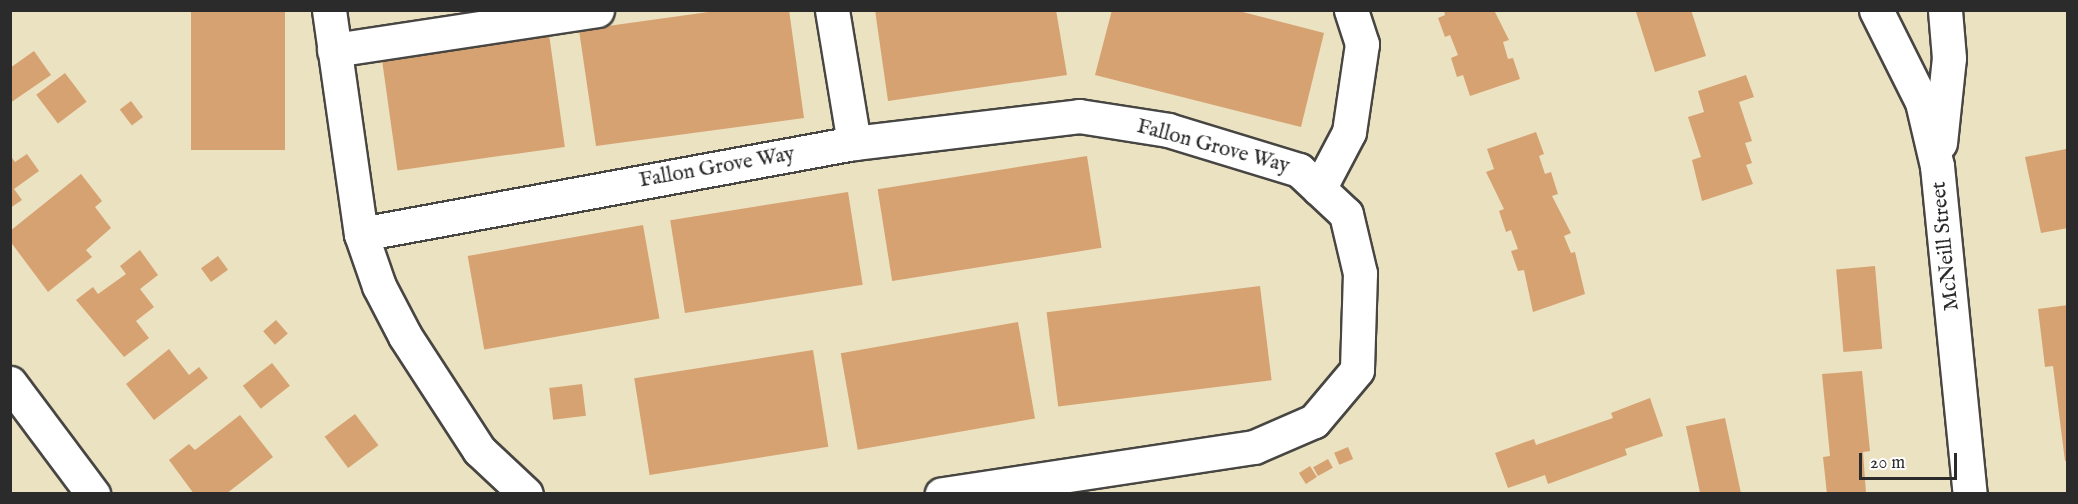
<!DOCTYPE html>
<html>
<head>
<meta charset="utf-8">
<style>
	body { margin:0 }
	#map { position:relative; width:2078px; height:504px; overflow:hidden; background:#ebe2c1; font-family:"IM FELL English",serif }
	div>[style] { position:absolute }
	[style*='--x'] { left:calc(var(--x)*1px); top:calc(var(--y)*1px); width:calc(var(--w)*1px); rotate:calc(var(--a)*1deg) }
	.building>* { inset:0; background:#d6a272; transform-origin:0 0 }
	.roads { filter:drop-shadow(2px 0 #484642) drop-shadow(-2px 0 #484642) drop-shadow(0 2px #484642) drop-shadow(0 -2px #484642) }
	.minor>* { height:33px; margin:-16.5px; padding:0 16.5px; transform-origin:16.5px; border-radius:16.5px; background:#fff }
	span { translate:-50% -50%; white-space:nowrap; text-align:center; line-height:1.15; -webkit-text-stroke:4.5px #fff; paint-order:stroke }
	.street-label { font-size:21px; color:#2b2b2b }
	.frame { position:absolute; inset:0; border:12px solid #2b2b2b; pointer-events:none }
	.scale { position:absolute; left:1859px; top:453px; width:98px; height:27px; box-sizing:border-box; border:3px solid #2b2b2b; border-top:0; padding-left:8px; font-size:18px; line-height:21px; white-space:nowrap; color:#2b2b2b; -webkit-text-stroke:4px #fff; paint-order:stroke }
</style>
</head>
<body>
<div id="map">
	<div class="building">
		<div style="left:191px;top:10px;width:94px;height:140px"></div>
		<div style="clip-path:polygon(723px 10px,789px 10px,804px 118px,596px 146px,579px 30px)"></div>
		<div style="clip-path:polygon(875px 10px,1056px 10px,1067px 75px,888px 101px)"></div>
		<div style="clip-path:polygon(1112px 10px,1235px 10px,1324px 33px,1301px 127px,1095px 75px)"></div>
		<div style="clip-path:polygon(1444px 10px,1494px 10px,1509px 40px,1503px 42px,1508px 59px,1513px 58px,1520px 79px,1470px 96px,1463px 75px,1457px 77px,1451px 58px,1458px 55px,1450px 35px,1445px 37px,1438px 18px,1445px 15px)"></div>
		<div style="clip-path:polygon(1691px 10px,1706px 56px,1655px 72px,1636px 12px)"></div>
		<div style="left:549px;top:34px;width:114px;height:169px;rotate:82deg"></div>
		<div style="clip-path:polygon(34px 51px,51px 75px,10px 103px,10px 68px)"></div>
		<div style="left:65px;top:73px;width:36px;height:36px;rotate:53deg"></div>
		<div style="clip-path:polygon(1746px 75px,1754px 97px,1739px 102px,1752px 141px,1745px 143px,1752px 163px,1746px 165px,1753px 184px,1702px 201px,1692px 160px,1701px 157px,1688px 117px,1704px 112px,1698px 91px)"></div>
		<div style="left:131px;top:101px;width:20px;height:14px;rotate:53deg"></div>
		<div style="clip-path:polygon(1536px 132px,1544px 154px,1539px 156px,1545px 174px,1551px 172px,1558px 194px,1552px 196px,1571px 233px,1564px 236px,1571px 253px,1575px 252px,1585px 294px,1533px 312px,1524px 270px,1518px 271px,1511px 251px,1518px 249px,1511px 230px,1506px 232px,1499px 211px,1504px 209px,1486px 172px,1494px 169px,1487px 149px)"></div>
		<div style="clip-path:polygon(2066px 149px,2068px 228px,2041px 233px,2025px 157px)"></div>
		<div style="clip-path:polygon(27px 154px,39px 171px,14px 189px,22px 200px,10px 208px,10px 155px,15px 162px)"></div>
		<div style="left:1087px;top:156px;width:93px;height:212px;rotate:81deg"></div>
		<div style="clip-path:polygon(81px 174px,102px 201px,95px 207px,111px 228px,86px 250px,92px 257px,48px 292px,10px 241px,10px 231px)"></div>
		<div style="left:848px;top:192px;width:94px;height:180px;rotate:81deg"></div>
		<div style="left:643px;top:225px;width:95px;height:178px;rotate:80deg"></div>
		<div style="clip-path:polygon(140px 250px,158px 275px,140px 289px,154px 307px,136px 321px,149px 338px,124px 357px,76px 300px,93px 287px,98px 294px,126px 274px,120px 266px)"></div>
		<div style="left:218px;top:256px;width:17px;height:21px;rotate:54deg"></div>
		<div style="left:1875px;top:266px;width:83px;height:39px;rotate:85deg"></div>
		<div style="left:1260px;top:286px;width:95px;height:215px;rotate:83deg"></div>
		<div style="clip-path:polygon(2068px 305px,2068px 461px,2065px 461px,2053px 366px,2045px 367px,2038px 309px)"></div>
		<div style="left:276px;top:320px;width:18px;height:17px;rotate:49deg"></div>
		<div style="left:1018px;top:322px;width:98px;height:180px;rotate:80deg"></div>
		<div style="clip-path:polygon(169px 349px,189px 375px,199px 367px,208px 378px,154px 420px,126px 384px)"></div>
		<div style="left:813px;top:350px;width:98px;height:181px;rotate:81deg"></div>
		<div style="left:272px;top:363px;width:29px;height:37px;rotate:52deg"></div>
		<div style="clip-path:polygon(1862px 371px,1870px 451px,1863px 452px,1866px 493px,1827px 494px,1823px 457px,1830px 456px,1822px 374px)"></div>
		<div style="left:582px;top:384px;width:32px;height:33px;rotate:83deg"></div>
		<div style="clip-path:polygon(1650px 398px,1663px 436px,1625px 449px,1627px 455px,1548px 484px,1545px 475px,1508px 488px,1495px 453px,1534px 439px,1536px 445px,1613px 418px,1611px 413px)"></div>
		<div style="left:355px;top:414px;width:39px;height:38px;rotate:53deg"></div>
		<div style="clip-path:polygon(240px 415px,273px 457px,226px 494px,194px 494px,169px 460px,189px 444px,195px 450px)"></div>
		<div style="left:1725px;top:418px;width:78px;height:40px;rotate:78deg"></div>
		<div style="left:1348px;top:447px;width:13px;height:15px;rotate:67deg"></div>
		<div style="left:1328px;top:459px;width:10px;height:17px;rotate:61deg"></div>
		<div style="left:1310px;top:466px;width:13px;height:13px;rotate:58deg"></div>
	</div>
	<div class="roads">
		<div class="minor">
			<div style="--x:329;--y:10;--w:226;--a:81.9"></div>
			<div style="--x:361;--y:234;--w:55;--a:70.9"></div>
			<div style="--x:379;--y:286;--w:56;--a:62.5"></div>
			<div style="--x:405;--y:336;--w:136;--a:57"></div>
			<div style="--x:479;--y:450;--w:64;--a:43.1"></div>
			<div style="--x:832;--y:10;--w:135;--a:80.6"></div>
			<div style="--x:1876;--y:10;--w:103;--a:63.4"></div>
			<div style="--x:1922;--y:102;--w:66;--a:76.8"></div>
			<div style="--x:1937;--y:166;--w:330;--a:84.3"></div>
			<div style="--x:334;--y:50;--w:266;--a:-8.6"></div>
			<div style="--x:1940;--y:143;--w:85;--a:-84"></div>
			<div style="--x:1949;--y:58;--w:48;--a:-94.8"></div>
			<div style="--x:1319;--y:189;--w:64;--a:-62.2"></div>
			<div style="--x:1349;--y:132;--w:89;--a:-81.6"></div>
			<div style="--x:1362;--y:44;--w:36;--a:-108"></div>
			<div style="--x:361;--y:234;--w:501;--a:-10.46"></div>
			<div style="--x:854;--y:143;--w:227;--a:-6.8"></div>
			<div style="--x:1079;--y:116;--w:90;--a:8.9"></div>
			<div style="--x:1168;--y:130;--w:137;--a:17"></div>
			<div style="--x:1299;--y:170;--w:64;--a:43.1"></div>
			<div style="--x:1346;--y:214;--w:61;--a:76.7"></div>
			<div style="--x:1360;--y:273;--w:97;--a:91.8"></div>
			<div style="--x:1357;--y:370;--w:67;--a:130.1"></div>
			<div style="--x:1314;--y:421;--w:65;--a:156.6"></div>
			<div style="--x:1254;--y:447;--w:316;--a:171.4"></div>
			<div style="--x:10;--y:383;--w:139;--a:53.2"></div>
		</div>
	</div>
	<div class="street-label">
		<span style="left:1213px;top:147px;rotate:15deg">Fallon Grove Way</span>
		<span style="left:717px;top:168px;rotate:-10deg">Fallon Grove Way</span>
		<span style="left:1946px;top:246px;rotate:-96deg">McNeill Street</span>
	</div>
	<div class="frame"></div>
	<div class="scale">20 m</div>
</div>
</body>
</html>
